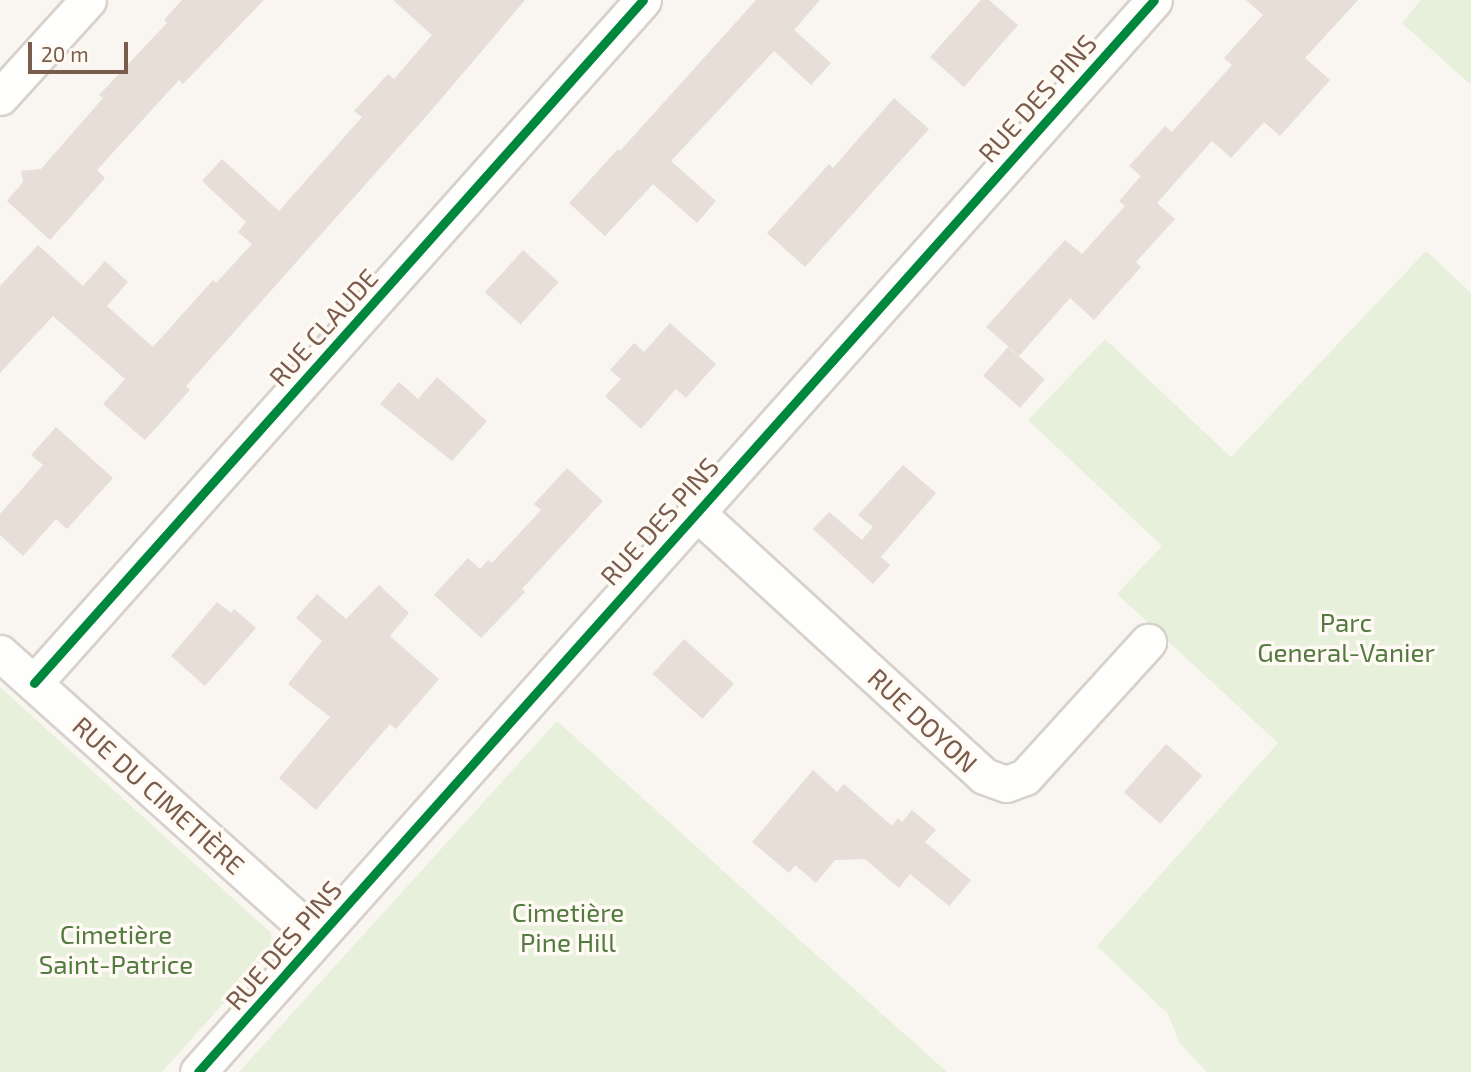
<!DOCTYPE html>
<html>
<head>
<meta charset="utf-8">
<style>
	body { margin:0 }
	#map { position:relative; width:1471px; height:1072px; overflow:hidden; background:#f9f5f0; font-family:"Exo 2",sans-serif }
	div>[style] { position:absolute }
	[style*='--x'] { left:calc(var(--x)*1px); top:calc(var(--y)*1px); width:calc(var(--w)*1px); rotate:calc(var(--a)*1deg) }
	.green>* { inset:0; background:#e7f0db }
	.building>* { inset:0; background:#e6ded7; transform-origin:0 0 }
	.roads { filter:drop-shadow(2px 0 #d7d1cb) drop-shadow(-2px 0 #d7d1cb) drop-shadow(0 2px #d7d1cb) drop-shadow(0 -2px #d7d1cb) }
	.minor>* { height:35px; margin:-17.5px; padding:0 17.5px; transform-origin:17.5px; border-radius:17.5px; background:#fefefd }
	.cycleway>* { height:9px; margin:-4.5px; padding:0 4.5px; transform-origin:4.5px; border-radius:4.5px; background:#00873e }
	span { translate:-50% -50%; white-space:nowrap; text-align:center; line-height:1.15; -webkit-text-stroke:7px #fffaf3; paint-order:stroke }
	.street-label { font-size:26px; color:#7a5c4d }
	.park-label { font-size:26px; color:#537a41 }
	.scale { position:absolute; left:28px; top:42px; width:100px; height:32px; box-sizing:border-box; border:4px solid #7a5c4d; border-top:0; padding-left:9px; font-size:21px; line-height:24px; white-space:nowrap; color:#7a5c4d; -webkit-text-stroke:5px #fffaf3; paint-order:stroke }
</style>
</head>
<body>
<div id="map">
	<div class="green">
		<div style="clip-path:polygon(1421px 0,1471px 0,1471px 85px,1402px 23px)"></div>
		<div style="clip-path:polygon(1426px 251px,1471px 293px,1471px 1072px,1207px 1072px,1180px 1044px,1168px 1014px,1097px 946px,1278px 743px,1117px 594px,1162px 546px,1028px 420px,1105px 339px,1231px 457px)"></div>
		<div style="clip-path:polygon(0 687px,271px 933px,271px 950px,162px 1072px,0 1072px)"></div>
		<div style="clip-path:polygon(557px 721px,853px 988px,947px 1072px,239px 1072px)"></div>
	</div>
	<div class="building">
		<div style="clip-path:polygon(182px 0,264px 0,183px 84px,179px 80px,97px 170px,105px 178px,50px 240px,7px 201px,23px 182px,21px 171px,41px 169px,103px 98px,99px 95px,167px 23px,164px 20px)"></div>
		<div style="clip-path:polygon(393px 0,525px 0,430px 112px,186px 386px,190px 390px,145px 440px,103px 404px,125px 379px,53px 316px,0 373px,0 286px,38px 245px,83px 286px,105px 261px,128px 282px,107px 306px,153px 347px,213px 280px,216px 283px,252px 244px,238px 232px,246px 222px,202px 181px,222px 159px,279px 211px,362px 117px,354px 111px,388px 74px,394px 79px,432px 35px)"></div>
		<div style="clip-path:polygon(756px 0,820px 0,794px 30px,831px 63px,811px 85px,774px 51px,671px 161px,716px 201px,697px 223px,653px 184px,605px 236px,569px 203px,618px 149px,620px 151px)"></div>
		<div style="clip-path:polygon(981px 0,989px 0,1018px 25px,964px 87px,930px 57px)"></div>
		<div style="clip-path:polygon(1246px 0,1358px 0,1305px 58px,1330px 80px,1280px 136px,1264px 122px,1231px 158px,1212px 141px,1157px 203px,1175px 219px,1136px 262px,1141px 267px,1094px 320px,1070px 298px,1019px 356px,986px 327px,1065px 240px,1082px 254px,1125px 206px,1119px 201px,1141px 176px,1129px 166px,1165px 126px,1172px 132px,1232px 65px,1224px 58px,1263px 15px)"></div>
		<div style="clip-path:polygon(894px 98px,929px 129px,805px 267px,767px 233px,829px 164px,833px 168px)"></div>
		<div style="left:523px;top:250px;width:48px;height:57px;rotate:42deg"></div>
		<div style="clip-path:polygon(670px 323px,716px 364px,686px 398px,676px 389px,641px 429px,605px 396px,621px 379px,610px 370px,634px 343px,644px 352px)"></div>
		<div style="left:1008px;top:347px;width:49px;height:38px;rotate:41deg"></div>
		<div style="clip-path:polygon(437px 377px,487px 421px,452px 461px,380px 404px,399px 382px,418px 399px)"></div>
		<div style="clip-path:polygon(56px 427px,113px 478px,67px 529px,56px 519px,23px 556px,0 535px,0 514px,43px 465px,31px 455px)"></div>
		<div style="clip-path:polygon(903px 465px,936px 493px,881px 557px,890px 565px,873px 584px,813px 529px,829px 512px,862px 540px,873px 527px,858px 515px)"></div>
		<div style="clip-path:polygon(567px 468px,603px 501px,522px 589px,525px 592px,481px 638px,434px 595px,468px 558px,480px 569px,488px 560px,492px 563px,541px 510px,534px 504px)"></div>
		<div style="clip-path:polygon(379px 585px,409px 613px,390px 636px,439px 679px,396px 729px,390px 724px,316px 810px,279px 778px,330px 717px,288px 684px,322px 641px,296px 618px,317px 594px,346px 619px)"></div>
		<div style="clip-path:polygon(217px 602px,231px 613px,234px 609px,256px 628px,205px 686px,171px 656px)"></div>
		<div style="left:684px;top:639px;width:67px;height:47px;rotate:42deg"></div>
		<div style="left:1166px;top:744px;width:48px;height:64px;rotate:41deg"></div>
		<div style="clip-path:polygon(813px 770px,837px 792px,844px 784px,892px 826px,898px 818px,902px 822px,912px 810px,936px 830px,925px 842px,971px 880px,949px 906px,910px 874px,899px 888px,865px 859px,835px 860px,816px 883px,795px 865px,789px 873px,752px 842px)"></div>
	</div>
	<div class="roads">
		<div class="minor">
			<div style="--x:0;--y:97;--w:131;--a:-47.8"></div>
			<div style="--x:695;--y:511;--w:392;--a:42.5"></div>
			<div style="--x:984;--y:776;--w:23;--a:20"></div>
			<div style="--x:1006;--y:784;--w:20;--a:-20"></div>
			<div style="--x:1025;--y:777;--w:183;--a:-47.7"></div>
			<div style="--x:0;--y:653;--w:426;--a:41.9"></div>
			<div style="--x:34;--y:683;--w:915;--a:-48.28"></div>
			<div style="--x:198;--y:1072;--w:1436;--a:-48.27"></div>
		</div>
	</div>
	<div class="cycleway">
		<div style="--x:34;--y:683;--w:915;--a:-48.28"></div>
		<div style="--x:198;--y:1072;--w:1436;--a:-48.27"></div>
	</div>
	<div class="street-label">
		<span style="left:1037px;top:98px;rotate:-48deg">RUE DES PINS</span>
		<span style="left:323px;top:327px;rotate:-48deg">RUE CLAUDE</span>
		<span style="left:659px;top:521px;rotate:-48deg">RUE DES PINS</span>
		<span style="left:923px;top:720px;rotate:43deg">RUE DOYON</span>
		<span style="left:159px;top:795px;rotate:42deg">RUE DU CIMETIÈRE</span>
		<span style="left:283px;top:945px;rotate:-49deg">RUE DES PINS</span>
	</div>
	<div class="park-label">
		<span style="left:1346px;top:637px">Parc<br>General-Vanier</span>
		<span style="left:568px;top:927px">Cimetière<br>Pine Hill</span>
		<span style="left:116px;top:949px">Cimetière<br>Saint-Patrice</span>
	</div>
	<div class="scale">20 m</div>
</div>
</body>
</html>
